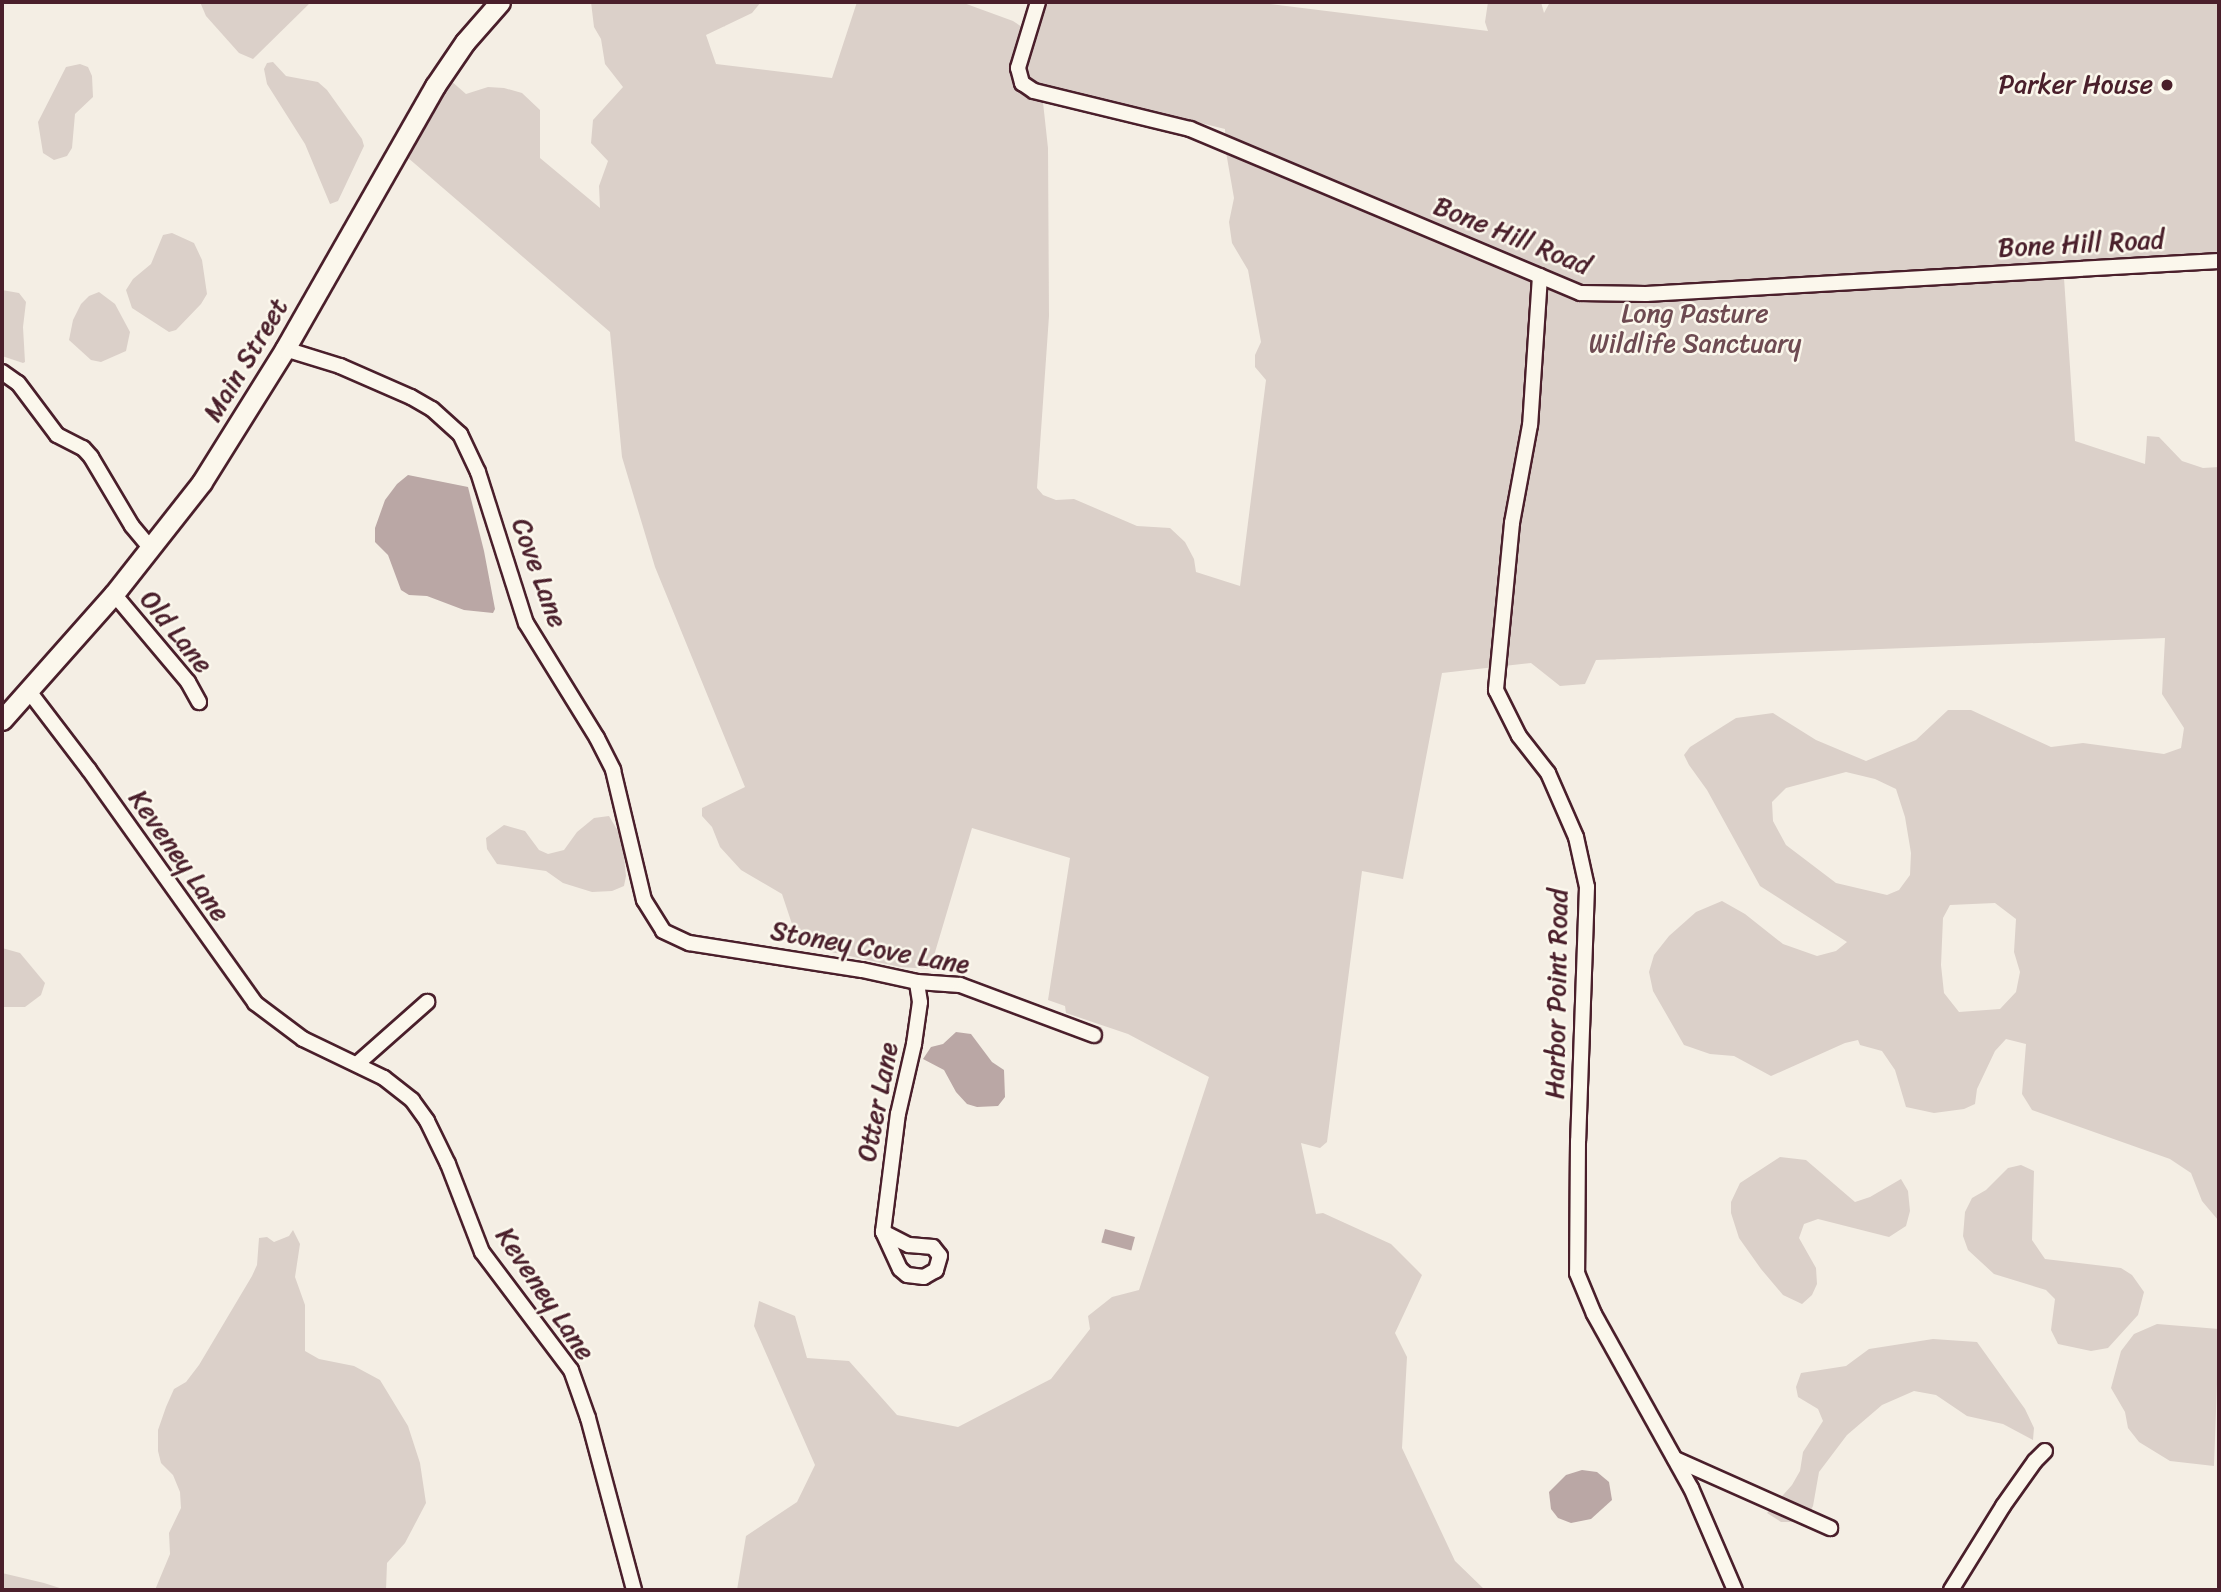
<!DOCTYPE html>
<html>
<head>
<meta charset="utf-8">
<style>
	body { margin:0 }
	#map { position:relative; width:2221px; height:1592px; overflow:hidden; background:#f4eee4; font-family:Sriracha,sans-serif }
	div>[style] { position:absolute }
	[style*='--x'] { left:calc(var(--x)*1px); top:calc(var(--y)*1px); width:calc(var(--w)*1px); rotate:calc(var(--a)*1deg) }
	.green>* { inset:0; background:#dbd0c9 }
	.water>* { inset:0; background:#baa7a5; transform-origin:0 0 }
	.roads { filter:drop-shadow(2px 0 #4a1f2b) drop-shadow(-2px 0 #4a1f2b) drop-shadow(0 2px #4a1f2b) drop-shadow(0 -2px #4a1f2b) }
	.street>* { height:14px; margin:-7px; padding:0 7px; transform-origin:7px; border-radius:7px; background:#fbf7ec }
	.secondary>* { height:19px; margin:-9.5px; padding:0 9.5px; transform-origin:9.5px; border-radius:9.5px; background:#fbf7ec }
	.dots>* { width:19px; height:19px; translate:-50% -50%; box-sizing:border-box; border:4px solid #fbf7ec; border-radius:50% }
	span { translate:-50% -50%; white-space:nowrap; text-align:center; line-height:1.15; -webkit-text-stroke:5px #fbf7ec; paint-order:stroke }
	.poi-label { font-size:26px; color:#4a1f2b }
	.right { translate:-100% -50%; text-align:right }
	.street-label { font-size:26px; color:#4a1f2b }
	.park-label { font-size:26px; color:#6e4b52 }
	.frame { position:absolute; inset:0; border:4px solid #4a1f2b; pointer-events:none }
</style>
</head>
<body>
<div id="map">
	<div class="green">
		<div style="clip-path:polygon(200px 2px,311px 2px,253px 59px,239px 53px,206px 16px)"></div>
		<div style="clip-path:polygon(evenodd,591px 2px,761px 2px,752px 13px,706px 35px,716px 64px,832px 78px,857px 2px,961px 2px,1013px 21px,1037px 37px,1047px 2px,1253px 2px,1488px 31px,1485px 22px,1488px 2px,1541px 2px,1544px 13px,1550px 2px,2219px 2px,2219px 255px,2063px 263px,2075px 441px,2145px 464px,2147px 436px,2159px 437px,2182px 461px,2203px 468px,2219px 467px,2218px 1220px,2202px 1201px,2191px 1173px,2170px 1159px,2032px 1110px,2022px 1094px,2026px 1044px,2006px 1039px,1995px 1051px,1977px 1089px,1975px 1104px,1964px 1109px,1934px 1113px,1906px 1107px,1895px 1070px,1882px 1051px,1860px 1045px,1858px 1040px,1845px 1043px,1771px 1076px,1734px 1056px,1710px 1054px,1684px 1045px,1653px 991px,1649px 972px,1654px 955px,1669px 936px,1696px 912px,1722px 901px,1745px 914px,1783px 944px,1817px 956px,1836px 951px,1847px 942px,1760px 886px,1707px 790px,1689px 765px,1684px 755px,1690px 747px,1736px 718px,1773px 713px,1816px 740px,1866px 761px,1916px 740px,1948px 710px,1971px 710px,2051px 747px,2083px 743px,2164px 754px,2181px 748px,2184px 728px,2162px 694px,2165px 638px,1596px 660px,1585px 684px,1560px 686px,1531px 663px,1442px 673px,1403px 879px,1362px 871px,1327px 1142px,1320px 1148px,1301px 1143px,1316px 1214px,1323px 1213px,1391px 1244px,1422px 1275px,1395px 1333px,1407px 1357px,1402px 1448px,1455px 1561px,1485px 1590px,737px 1590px,746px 1536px,797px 1502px,815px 1465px,754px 1326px,759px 1301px,795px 1316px,807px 1358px,849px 1361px,897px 1415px,958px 1427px,1051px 1379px,1090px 1329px,1088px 1316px,1112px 1297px,1139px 1290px,1209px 1077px,1128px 1034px,1066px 1013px,1065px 1006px,1048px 1000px,1070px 858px,972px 828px,930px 969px,900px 967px,799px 945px,782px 894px,741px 870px,720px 847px,712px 827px,702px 816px,702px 808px,745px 787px,655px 567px,622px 457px,610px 332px,407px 157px,450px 80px,466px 94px,488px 87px,504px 88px,522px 93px,540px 110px,540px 158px,600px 208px,599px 186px,608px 161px,591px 143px,593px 120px,623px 87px,605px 64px,601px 39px,594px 27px,591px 2px,1041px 84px,1225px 129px,1226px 152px,1234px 198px,1229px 222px,1232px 243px,1248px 270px,1261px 342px,1255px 355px,1255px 367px,1266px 380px,1240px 586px,1196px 572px,1194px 559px,1185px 542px,1170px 528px,1137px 526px,1074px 499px,1056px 500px,1043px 495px,1037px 488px,1049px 316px,1048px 148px,1041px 84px,591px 2px,1846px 772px,1875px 779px,1896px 789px,1905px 817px,1911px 853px,1910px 875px,1899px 890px,1887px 895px,1836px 883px,1786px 845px,1773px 821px,1772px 802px,1786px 788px,1846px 772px,591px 2px,1995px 903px,2016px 919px,2014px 952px,2020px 972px,2016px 992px,2000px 1009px,1959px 1012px,1944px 993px,1941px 965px,1943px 918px,1950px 905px,1995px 903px)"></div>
		<div style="clip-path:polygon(273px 62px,286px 76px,318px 82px,327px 90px,362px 139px,364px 146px,338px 201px,330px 204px,305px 144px,267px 84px,264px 69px,267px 63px)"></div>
		<div style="clip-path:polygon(80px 64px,88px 67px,92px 76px,93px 97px,75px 114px,72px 148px,67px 156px,54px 160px,43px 153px,38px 122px,66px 67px)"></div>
		<div style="clip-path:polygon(172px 233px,194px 243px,202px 260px,207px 294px,201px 304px,176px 330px,169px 332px,132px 308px,126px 290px,133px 279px,151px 264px,163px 235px)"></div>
		<div style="clip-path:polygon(2px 290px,19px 293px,26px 302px,23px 327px,25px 362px,23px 363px,2px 356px)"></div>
		<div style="clip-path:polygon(99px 292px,115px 304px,130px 332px,126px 351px,101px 362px,91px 360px,69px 340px,73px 320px,81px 304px,89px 296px)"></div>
		<div style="clip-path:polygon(609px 816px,622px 838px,626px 876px,624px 886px,612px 891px,592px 892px,563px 883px,546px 871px,497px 864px,487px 849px,486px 838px,504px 825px,525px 831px,539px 850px,548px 854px,564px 850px,577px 832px,594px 818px)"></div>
		<div style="clip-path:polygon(2px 948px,20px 953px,45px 983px,41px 995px,25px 1007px,2px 1007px)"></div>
		<div style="clip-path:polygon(1780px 1157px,1806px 1160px,1855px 1202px,1870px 1197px,1901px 1179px,1908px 1191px,1910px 1211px,1906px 1226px,1889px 1237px,1818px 1219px,1804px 1224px,1799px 1238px,1816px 1268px,1817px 1284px,1812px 1295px,1802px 1304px,1783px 1295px,1761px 1269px,1739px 1238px,1731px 1213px,1731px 1202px,1740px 1183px)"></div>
		<div style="clip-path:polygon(2021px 1165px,2034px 1171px,2032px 1240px,2045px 1259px,2121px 1268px,2132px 1275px,2144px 1292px,2138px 1315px,2108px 1348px,2091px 1351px,2058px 1344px,2051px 1330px,2055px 1299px,2046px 1290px,1994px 1274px,1968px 1250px,1963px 1236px,1965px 1212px,1972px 1198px,1986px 1190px,2008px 1168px)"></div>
		<div style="clip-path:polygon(293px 1230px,300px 1244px,295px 1277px,305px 1305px,305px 1351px,319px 1359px,354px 1366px,380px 1380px,408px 1426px,420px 1463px,426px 1503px,405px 1543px,387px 1563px,386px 1590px,155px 1590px,170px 1554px,169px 1533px,181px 1508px,180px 1492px,173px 1475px,161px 1463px,158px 1451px,158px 1430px,166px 1407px,174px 1389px,186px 1382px,199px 1365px,252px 1276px,257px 1265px,259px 1238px,267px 1237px,274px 1242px,289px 1236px)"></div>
		<div style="clip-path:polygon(2157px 1324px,2219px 1329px,2214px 1466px,2170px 1461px,2139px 1442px,2128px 1428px,2125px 1412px,2111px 1388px,2121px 1351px,2134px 1334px)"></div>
		<div style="clip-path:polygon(1933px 1339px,1977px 1342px,2025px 1409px,2034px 1428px,2033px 1440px,2003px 1424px,1967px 1416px,1936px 1395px,1914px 1391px,1882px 1405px,1847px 1435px,1819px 1472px,1813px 1506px,1808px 1516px,1801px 1522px,1781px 1522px,1767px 1513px,1792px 1485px,1800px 1471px,1803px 1452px,1823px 1421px,1818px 1409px,1798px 1397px,1796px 1387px,1801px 1373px,1846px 1366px,1869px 1349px)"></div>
		<div style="clip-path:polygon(2px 1573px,44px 1583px,66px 1590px,2px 1590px)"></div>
	</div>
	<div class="water">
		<div style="clip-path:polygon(408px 475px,468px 487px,484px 551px,495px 609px,493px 613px,464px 610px,427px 596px,409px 595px,401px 590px,388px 555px,375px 542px,375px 528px,385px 500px,397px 484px)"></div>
		<div style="clip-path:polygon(956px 1032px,971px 1034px,992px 1062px,1004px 1070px,1005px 1097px,998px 1106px,977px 1107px,967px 1104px,956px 1092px,944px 1070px,923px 1059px,931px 1047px,943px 1044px)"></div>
		<div style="left:1105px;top:1229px;width:31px;height:14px;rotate:15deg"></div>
		<div style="clip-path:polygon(1582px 1470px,1597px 1472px,1609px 1482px,1612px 1500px,1591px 1519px,1571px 1523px,1558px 1518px,1551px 1509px,1549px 1492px,1566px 1475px)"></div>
	</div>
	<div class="roads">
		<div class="street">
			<div style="--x:1038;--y:2;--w:69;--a:106.9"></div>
			<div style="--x:1018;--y:68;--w:16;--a:75"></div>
			<div style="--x:1022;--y:83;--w:14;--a:34"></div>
			<div style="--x:1034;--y:91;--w:161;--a:13.7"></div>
			<div style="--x:1190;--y:129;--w:423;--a:22.8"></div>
			<div style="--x:1580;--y:293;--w:66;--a:0.9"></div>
			<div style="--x:1646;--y:294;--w:574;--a:-3.3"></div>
			<div style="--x:1540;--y:276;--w:149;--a:93.8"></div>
			<div style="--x:1530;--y:425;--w:100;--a:100.4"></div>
			<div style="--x:1512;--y:523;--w:168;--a:95.5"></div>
			<div style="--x:1496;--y:690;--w:51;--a:63.4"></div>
			<div style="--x:1519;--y:736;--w:47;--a:51.9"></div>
			<div style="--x:1548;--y:773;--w:70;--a:66.4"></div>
			<div style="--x:1576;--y:837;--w:51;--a:77.6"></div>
			<div style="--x:1587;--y:887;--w:254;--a:92"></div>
			<div style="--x:1578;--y:1141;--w:132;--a:90.4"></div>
			<div style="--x:1577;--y:1273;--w:44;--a:67.5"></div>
			<div style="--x:1594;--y:1314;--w:199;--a:60.9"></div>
			<div style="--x:1691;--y:1488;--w:111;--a:66.7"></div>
			<div style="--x:285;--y:349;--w:58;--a:17.2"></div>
			<div style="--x:340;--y:366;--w:77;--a:23.6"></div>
			<div style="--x:411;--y:397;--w:24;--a:30"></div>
			<div style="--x:432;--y:409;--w:38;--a:42"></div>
			<div style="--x:460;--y:434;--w:42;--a:64.7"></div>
			<div style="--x:478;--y:472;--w:158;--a:72.4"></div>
			<div style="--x:526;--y:623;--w:135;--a:58.3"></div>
			<div style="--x:597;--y:738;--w:36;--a:63"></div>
			<div style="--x:613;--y:770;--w:134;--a:76.6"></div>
			<div style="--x:644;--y:900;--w:36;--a:58"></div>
			<div style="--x:663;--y:931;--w:29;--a:25"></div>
			<div style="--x:689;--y:943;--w:175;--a:8.9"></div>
			<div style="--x:862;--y:970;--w:56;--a:12.3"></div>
			<div style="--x:917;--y:982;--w:43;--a:4"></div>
			<div style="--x:960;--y:985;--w:143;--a:20.5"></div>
			<div style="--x:2;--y:372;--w:19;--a:35"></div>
			<div style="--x:18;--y:383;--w:65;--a:53.1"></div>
			<div style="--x:57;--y:435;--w:29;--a:27"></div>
			<div style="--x:83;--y:448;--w:12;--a:48"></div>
			<div style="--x:91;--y:457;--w:80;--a:59.3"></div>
			<div style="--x:132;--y:526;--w:30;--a:50"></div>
			<div style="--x:114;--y:594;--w:115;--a:49.9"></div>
			<div style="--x:188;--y:682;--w:23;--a:61"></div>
			<div style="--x:28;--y:690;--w:101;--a:52.7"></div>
			<div style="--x:89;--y:770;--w:286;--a:54.5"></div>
			<div style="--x:255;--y:1003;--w:60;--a:36.9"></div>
			<div style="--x:303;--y:1039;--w:90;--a:25.7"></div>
			<div style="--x:384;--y:1078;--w:36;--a:38"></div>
			<div style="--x:412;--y:1100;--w:26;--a:54"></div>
			<div style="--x:427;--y:1121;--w:48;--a:64"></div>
			<div style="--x:448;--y:1164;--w:94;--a:68.9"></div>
			<div style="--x:482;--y:1252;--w:148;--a:53"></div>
			<div style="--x:571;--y:1370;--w:51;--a:70.5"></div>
			<div style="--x:588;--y:1418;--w:178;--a:75"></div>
			<div style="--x:357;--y:1064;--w:94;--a:-41.5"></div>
			<div style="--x:883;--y:1232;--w:29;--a:27"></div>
			<div style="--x:909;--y:1245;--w:24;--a:5"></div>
			<div style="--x:933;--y:1247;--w:11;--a:52"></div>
			<div style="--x:940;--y:1256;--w:15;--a:106"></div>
			<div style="--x:936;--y:1270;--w:14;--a:150"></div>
			<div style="--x:924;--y:1277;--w:17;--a:-173"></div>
			<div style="--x:907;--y:1275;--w:9;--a:-139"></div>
			<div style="--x:900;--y:1269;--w:41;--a:-114.7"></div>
			<div style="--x:883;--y:1232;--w:119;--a:-82.8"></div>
			<div style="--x:898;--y:1114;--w:72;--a:-77.1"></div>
			<div style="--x:914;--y:1044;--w:42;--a:-81.9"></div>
			<div style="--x:920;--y:1002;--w:20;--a:-99"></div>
			<div style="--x:1675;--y:1459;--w:170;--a:24"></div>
			<div style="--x:1951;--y:1590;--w:99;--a:-58.2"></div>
			<div style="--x:2003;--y:1506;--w:55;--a:-54.6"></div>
			<div style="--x:2035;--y:1461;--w:14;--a:-45"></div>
		</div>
		<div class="secondary">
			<div style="--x:2;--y:720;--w:169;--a:-48.4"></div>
			<div style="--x:114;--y:594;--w:142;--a:-51.8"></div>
			<div style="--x:202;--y:482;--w:157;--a:-58"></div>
			<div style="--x:285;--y:349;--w:303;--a:-60.3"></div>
			<div style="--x:435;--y:86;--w:53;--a:-55.7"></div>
			<div style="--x:465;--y:42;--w:53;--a:-48.8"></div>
		</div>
	</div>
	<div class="dots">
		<div style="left:2167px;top:85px;background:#4a1f2b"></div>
	</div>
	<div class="poi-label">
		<span class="right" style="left:2153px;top:85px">Parker House</span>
	</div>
	<div class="street-label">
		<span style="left:1512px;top:236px;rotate:22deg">Bone Hill Road</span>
		<span style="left:2081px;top:244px;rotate:-3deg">Bone Hill Road</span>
		<span style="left:246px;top:360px;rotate:-59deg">Main Street</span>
		<span style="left:539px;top:573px;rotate:70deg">Cove Lane</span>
		<span style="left:176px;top:632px;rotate:51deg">Old Lane</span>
		<span style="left:179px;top:856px;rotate:55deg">Keveney Lane</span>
		<span style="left:870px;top:948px;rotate:10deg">Stoney Cove Lane</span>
		<span style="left:1557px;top:994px;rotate:-89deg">Harbor Point Road</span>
		<span style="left:878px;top:1102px;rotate:-79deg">Otter Lane</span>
		<span style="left:545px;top:1294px;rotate:56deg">Keveney Lane</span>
	</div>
	<div class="park-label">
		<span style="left:1695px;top:329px">Long Pasture<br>Wildlife Sanctuary</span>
	</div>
	<div class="frame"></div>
</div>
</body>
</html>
